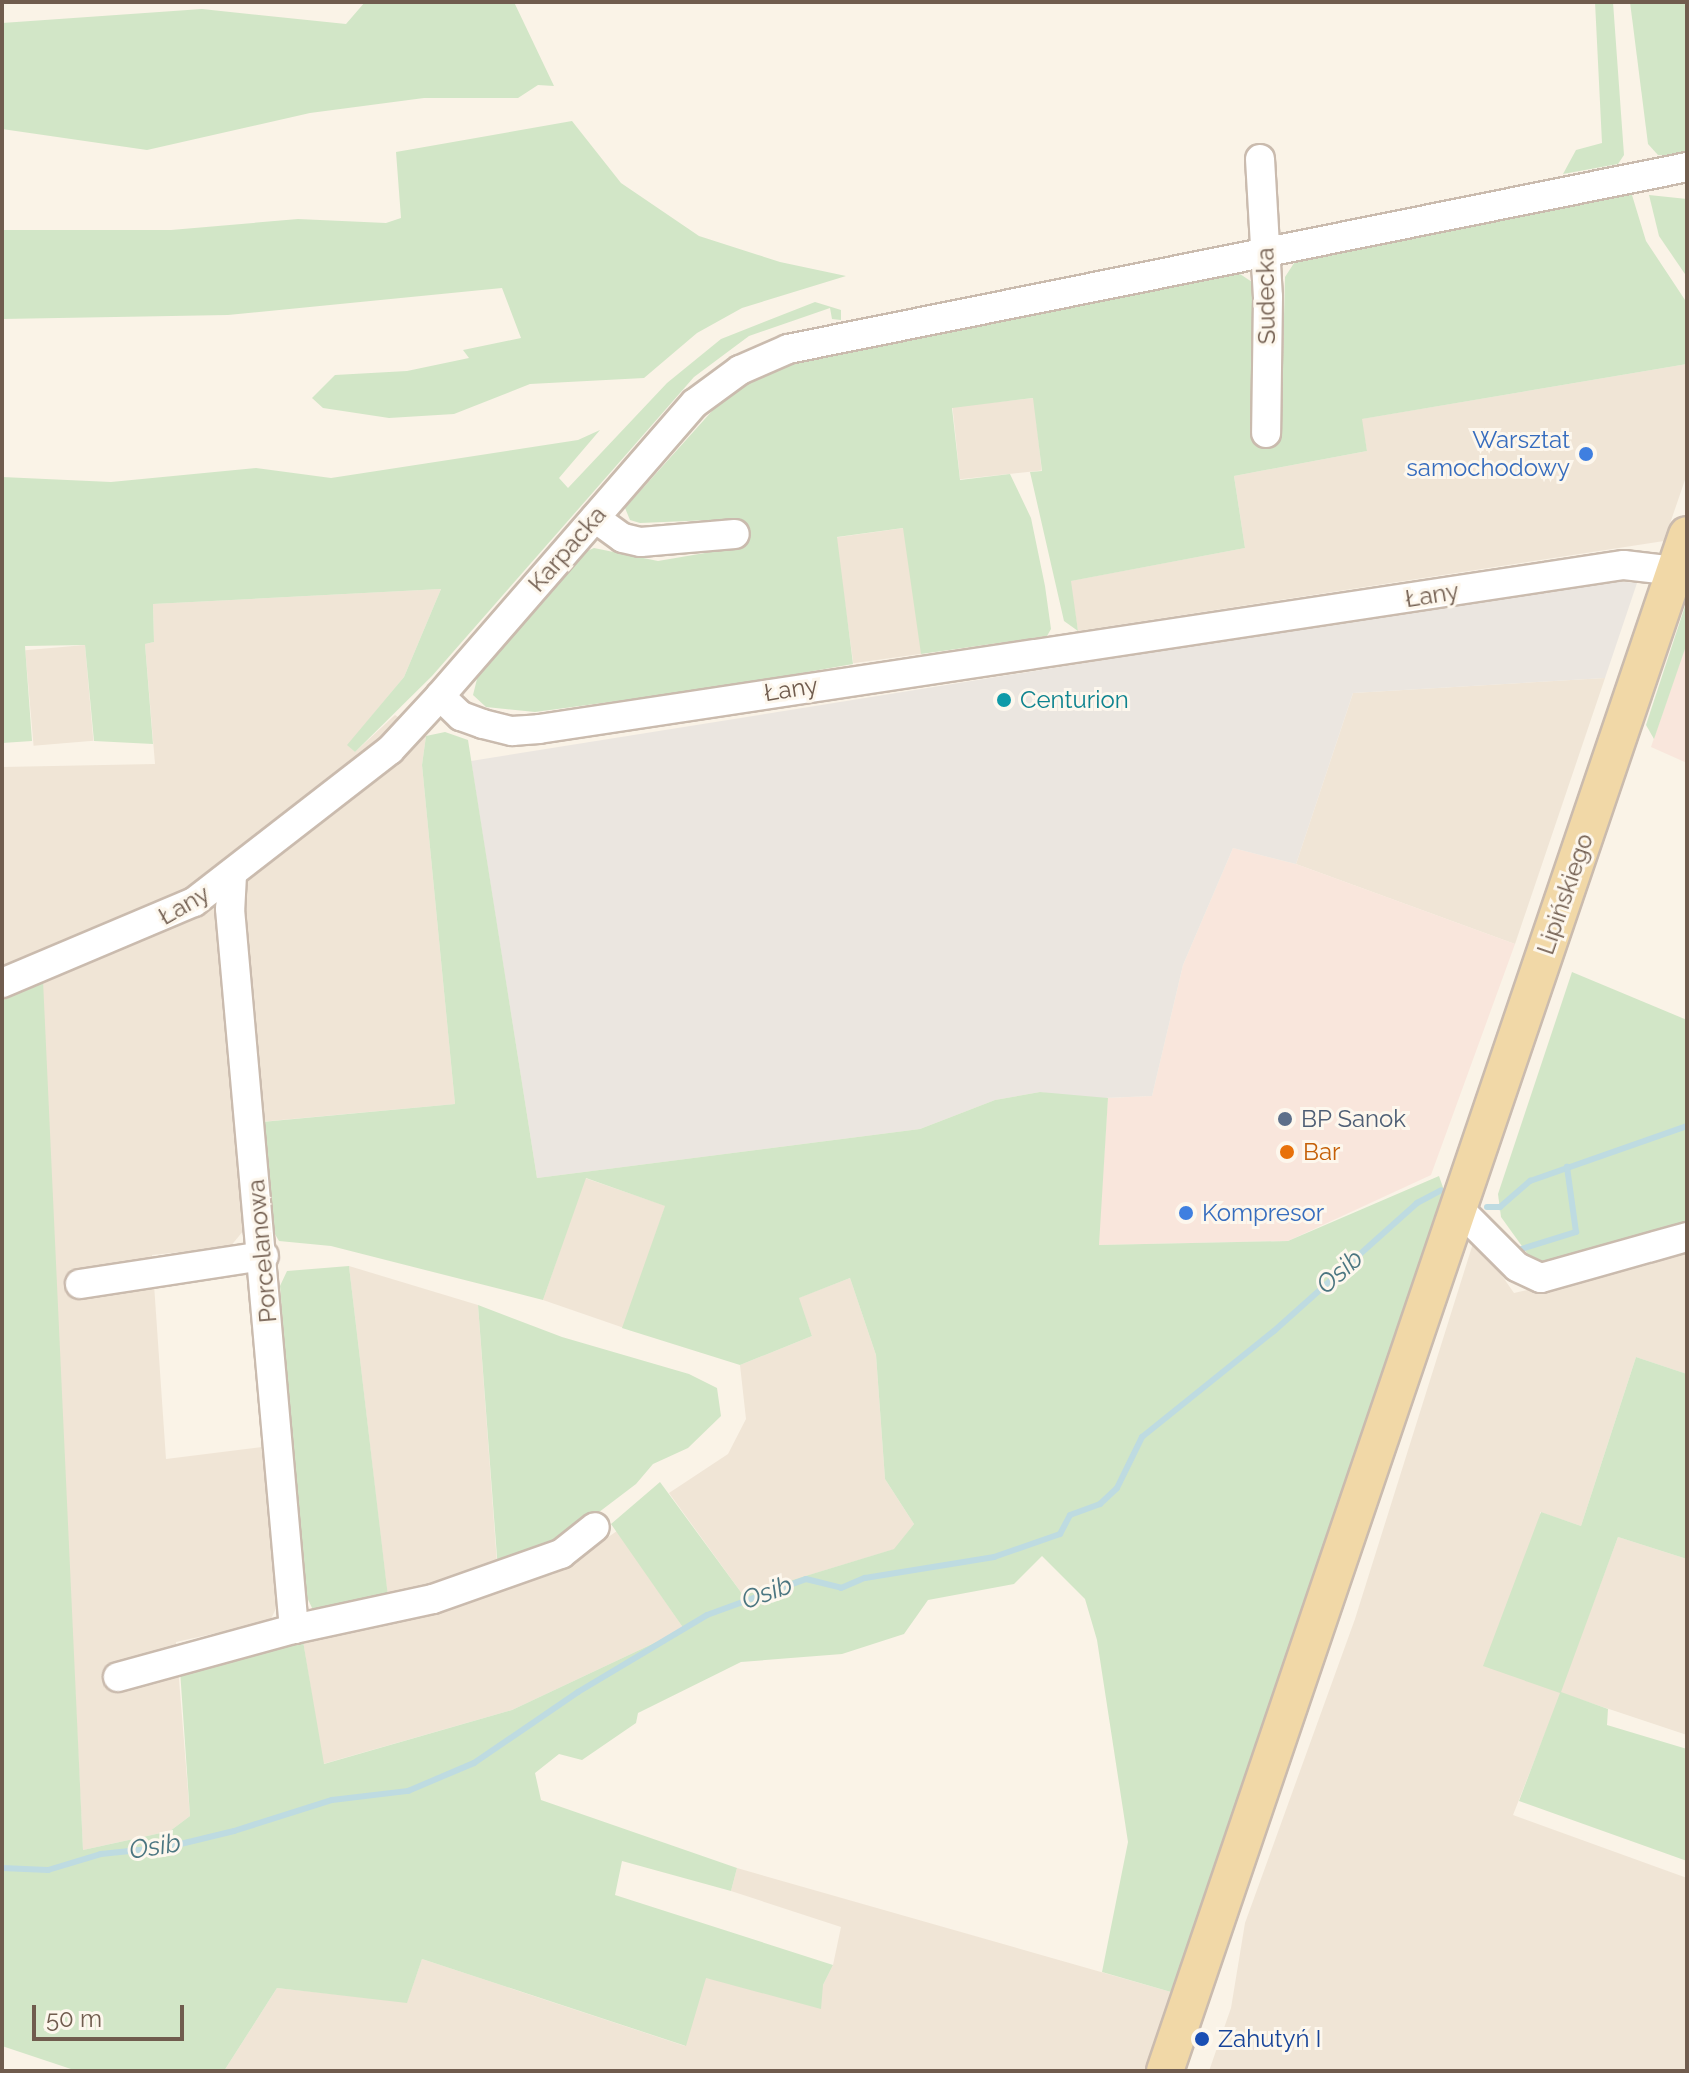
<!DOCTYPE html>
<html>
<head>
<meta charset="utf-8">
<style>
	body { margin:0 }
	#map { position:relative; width:1689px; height:2073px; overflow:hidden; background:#faf3e7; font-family:Raleway,sans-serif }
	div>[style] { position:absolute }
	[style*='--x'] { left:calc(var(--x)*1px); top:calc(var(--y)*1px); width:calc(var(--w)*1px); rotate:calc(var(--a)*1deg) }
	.residential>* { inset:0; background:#f0e5d6; transform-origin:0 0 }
	.commercial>* { inset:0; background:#f9e6dc }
	.industrial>* { inset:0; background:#ebe6e0 }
	.green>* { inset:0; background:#d2e6c7 }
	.stream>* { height:6px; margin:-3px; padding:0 3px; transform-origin:3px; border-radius:3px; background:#bedbe1 }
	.roads { filter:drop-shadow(2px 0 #cabbae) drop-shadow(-2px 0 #cabbae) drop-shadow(0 2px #cabbae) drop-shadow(0 -2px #cabbae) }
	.minor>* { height:28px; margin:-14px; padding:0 14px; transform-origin:14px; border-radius:14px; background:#fff }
	.major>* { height:36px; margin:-18px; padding:0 18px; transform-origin:18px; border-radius:18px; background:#f1d8a7 }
	.dots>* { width:22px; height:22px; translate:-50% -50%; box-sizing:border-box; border:4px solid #fdf7ed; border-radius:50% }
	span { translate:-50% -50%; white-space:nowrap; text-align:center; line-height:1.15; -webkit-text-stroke:6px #fdf7ed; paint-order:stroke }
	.street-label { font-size:24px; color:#705c4e }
	.shop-label { font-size:24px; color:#366cbe }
	.right { translate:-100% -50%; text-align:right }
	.left { translate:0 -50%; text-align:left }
	.culture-label { font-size:24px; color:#0d838f }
	.service-label { font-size:24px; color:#4e5e75 }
	.food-label { font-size:24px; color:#c56008 }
	.transit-label { font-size:24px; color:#164399 }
	.water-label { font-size:26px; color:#4b7681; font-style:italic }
	.frame { position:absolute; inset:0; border:4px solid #705c4e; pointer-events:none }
	.scale { position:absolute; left:32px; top:2005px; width:152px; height:36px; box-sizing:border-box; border:4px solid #705c4e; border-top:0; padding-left:10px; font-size:24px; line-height:28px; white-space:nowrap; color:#705c4e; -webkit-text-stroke:6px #fdf7ed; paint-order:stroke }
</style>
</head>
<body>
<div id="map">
	<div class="residential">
		<div style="clip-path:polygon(1687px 364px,1687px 474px,1664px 541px,1078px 631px,1070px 581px,1245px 548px,1234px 476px,1367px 451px,1361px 419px)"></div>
		<div style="left:1034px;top:398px;width:73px;height:82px;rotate:84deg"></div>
		<div style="left:904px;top:528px;width:127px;height:69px;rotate:82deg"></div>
		<div style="clip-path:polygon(441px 589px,404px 677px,348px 745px,355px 752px,395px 715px,426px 736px,422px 765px,455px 1104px,239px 1124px,248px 1225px,230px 1247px,152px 1255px,166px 1459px,270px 1446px,283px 1594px,270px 1621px,176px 1642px,190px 1816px,170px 1831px,83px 1850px,69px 1569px,2px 996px,2px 767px,155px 764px,145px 644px,154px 642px,153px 604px)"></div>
		<div style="left:85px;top:645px;width:96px;height:60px;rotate:85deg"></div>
		<div style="clip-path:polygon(1605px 678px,1515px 944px,1296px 864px,1353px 693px)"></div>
		<div style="left:585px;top:1178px;width:85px;height:129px;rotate:19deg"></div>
		<div style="clip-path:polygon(1475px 1237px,1514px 1293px,1606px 1272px,1687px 1245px,1687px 1374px,1636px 1357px,1581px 1526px,1540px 1512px,1560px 1692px,1618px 1537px,1687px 1559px,1687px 1735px,1561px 1693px,1513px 1815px,1687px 1878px,1687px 2071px,1209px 2071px,1231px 2008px,1245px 1923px,1355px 1619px)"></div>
		<div style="clip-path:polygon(349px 1266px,478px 1305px,499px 1590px,554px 1574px,617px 1531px,684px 1629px,512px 1710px,323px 1764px,302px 1635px,390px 1616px)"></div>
		<div style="clip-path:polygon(850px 1278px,876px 1355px,885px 1479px,914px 1524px,895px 1549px,743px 1595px,669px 1493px,728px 1454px,746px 1419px,740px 1365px,812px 1336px,798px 1298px)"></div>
		<div style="clip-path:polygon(737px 1868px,1171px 1992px,1145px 2071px,224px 2071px,277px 1988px,407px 2002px,422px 1959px,685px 2046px,705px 1978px,823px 1985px,833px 1965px,841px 1927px,731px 1891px)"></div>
	</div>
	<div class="commercial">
		<div style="clip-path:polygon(1687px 641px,1687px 763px,1651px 747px)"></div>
		<div style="clip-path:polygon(1233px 848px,1296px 864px,1515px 944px,1431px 1175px,1288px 1241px,1098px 1245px,1108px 1098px,1152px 1096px,1183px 965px)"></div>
	</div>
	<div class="industrial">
		<div style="clip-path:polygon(1604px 580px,1637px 583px,1605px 678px,1353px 693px,1296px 864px,1233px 848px,1183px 965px,1152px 1096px,1081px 1099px,1040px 1092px,995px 1100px,920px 1129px,537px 1178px,471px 761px)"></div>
	</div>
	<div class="green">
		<div style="clip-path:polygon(365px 2px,514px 2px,554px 86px,538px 85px,518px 98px,424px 98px,310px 113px,147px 150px,2px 129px,2px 23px,202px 9px,346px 24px)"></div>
		<div style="clip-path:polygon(1595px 2px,1613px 2px,1624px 155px,1618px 164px,1563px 174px,1576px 150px,1602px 143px)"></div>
		<div style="clip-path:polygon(1630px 2px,1687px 2px,1687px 157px,1658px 155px,1648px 144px)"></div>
		<div style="clip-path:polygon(572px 121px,621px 183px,699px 236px,780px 262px,846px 276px,742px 308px,697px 333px,644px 378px,530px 384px,454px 414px,389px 418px,323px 408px,312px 398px,335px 375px,407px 371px,469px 358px,463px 350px,521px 338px,502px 288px,228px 315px,2px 319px,2px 230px,171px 230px,298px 219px,386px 223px,401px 218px,396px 152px)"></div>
		<div style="clip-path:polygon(1623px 194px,1632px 195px,1646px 241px,1687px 303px,1687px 364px,1362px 419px,1367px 451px,1234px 476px,1245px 548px,1071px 581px,1078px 631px,1064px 621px,1030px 472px,1042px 471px,1033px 398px,952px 408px,960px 480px,1010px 474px,1031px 518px,1045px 586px,1051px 629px,1047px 636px,921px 654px,903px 528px,837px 537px,853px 664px,722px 687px,535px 712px,486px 707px,473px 695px,478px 675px,587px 551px,594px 548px,658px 561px,740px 547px,734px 519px,640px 523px,630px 520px,625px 508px,721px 401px,765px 373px,809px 358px,1237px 272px,1252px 282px,1253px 305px,1259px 304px,1255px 442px,1281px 436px,1285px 277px,1296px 260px)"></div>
		<div style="clip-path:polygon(1649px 195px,1687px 199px,1687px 277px,1659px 236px)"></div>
		<div style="clip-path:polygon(815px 302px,841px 310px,841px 320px,832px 319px,830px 308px,749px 336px,694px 377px,432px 676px,355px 752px,347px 745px,404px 677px,441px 589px,153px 604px,154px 642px,145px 644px,153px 744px,94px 741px,85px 645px,25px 646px,32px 741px,2px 743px,2px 477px,111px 482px,256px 468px,331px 478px,578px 440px,600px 430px,559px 478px,568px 488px,667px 383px,721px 339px)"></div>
		<div style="clip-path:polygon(1687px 600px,1687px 643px,1654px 739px,1646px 725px)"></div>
		<div style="clip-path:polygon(445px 732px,468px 740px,537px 1178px,920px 1129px,995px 1100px,1040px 1092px,1108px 1098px,1099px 1245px,1288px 1241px,1439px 1176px,1446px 1196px,1171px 1992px,1102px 1972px,1128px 1842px,1097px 1640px,1085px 1599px,1042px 1556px,1014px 1584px,928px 1600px,904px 1634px,842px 1654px,741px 1662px,638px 1713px,636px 1723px,582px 1760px,559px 1754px,535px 1773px,541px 1800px,737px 1868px,731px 1891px,622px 1861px,615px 1895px,833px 1965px,823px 1985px,821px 2009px,706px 1978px,686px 2046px,422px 1959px,407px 2003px,277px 1988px,224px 2071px,77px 2071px,2px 2046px,2px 996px,43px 980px,83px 1850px,170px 1831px,190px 1816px,180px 1670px,302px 1635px,324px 1764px,512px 1710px,684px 1629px,611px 1524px,660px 1482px,743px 1595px,894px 1549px,914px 1524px,885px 1479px,876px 1355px,850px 1278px,799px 1298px,812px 1336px,740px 1365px,622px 1328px,665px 1206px,586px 1178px,543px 1300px,331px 1246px,279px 1241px,269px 1224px,262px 1122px,455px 1104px,422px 765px,426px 736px)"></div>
		<div style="clip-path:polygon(1572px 972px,1687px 1020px,1687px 1221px,1539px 1270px,1501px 1217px,1498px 1194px)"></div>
		<div style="clip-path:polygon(349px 1266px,389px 1605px,330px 1614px,313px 1610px,303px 1589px,280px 1286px,287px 1271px)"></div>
		<div style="clip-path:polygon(478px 1305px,562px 1337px,689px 1374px,717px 1388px,721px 1416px,688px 1448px,653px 1464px,636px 1484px,557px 1544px,498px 1570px)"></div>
		<div style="clip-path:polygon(1636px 1357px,1687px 1374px,1687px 1559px,1618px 1537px,1561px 1692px,1608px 1709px,1607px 1725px,1687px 1749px,1687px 1861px,1519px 1801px,1560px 1693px,1483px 1666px,1541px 1512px,1581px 1526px)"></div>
	</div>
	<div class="stream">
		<div style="--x:1487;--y:1207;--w:13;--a:0"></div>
		<div style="--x:1500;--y:1207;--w:40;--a:-41"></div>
		<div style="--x:1530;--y:1181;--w:166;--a:-19.3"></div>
		<div style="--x:1518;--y:1250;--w:61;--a:-17.2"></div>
		<div style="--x:1576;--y:1232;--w:66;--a:-97.9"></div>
		<div style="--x:2;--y:1868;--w:46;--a:2.5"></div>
		<div style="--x:48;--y:1870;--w:55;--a:-16.8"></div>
		<div style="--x:101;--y:1854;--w:67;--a:-6"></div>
		<div style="--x:168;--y:1847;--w:68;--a:-13.6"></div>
		<div style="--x:234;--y:1831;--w:103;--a:-17.6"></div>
		<div style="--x:332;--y:1800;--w:77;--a:-6.8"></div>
		<div style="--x:408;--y:1791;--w:72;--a:-23"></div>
		<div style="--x:474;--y:1763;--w:126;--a:-34.3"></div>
		<div style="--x:578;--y:1692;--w:150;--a:-30.8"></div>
		<div style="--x:707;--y:1615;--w:105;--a:-20"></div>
		<div style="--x:806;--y:1579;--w:36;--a:14"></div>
		<div style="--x:841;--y:1588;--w:26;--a:-23"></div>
		<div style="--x:865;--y:1578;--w:131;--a:-9.2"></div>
		<div style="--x:994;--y:1557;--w:70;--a:-19.2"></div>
		<div style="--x:1060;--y:1534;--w:21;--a:-62"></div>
		<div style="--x:1070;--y:1515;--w:32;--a:-20"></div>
		<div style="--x:1100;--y:1504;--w:23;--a:-43"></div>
		<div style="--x:1117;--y:1488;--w:57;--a:-63.9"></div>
		<div style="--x:1142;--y:1437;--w:169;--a:-38.8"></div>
		<div style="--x:1274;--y:1331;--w:192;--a:-41.8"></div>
		<div style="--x:1417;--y:1203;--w:27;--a:-28"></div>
	</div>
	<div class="roads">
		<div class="minor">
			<div style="--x:1260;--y:159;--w:138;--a:86.7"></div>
			<div style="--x:1268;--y:297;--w:136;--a:90.8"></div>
			<div style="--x:595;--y:518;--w:34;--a:36"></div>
			<div style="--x:623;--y:538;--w:18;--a:13"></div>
			<div style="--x:641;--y:542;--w:94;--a:-4.9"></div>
			<div style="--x:440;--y:696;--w:388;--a:-49"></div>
			<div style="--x:695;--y:403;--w:56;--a:-36.3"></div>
			<div style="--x:740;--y:370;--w:52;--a:-23.6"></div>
			<div style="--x:788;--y:349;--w:917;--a:-11.44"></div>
			<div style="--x:232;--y:875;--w:34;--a:93"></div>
			<div style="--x:230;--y:909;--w:723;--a:84.92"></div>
			<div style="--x:294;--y:1629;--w:142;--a:-12.2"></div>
			<div style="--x:433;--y:1599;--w:136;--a:-19.4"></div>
			<div style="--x:561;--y:1554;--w:43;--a:-38.5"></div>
			<div style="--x:2;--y:983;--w:208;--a:-22.9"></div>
			<div style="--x:194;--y:902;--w:248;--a:-37.8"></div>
			<div style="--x:390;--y:750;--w:74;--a:-47.2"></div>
			<div style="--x:440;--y:696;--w:29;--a:44"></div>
			<div style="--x:461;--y:716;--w:23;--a:20"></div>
			<div style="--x:483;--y:724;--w:30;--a:14"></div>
			<div style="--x:512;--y:731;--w:27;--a:-4"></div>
			<div style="--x:539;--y:729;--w:1097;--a:-8.6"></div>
			<div style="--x:1624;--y:565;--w:51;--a:6.7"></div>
			<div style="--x:1458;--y:1208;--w:83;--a:45"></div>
			<div style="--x:1517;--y:1267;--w:26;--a:25"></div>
			<div style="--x:1541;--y:1278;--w:152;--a:-15.7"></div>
			<div style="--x:80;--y:1284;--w:186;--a:-8.7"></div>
			<div style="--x:118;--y:1677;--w:182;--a:-15.3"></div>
		</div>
		<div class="major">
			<div style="--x:1165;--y:2071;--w:1622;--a:-71.23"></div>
		</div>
	</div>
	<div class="dots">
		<div style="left:1586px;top:454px;background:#3f7fe0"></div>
		<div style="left:1004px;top:700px;background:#0f9aa8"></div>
		<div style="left:1285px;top:1119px;background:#5c6f8a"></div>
		<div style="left:1287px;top:1152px;background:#e8710a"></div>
		<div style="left:1186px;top:1213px;background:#3f7fe0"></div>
		<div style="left:1202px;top:2039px;background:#1a4fb4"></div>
	</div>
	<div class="street-label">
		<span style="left:1266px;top:296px;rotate:-91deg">Sudecka</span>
		<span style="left:567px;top:549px;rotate:-49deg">Karpacka</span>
		<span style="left:1432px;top:595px;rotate:-9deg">Łany</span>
		<span style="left:791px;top:689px;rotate:-9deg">Łany</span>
		<span style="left:1565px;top:894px;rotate:-71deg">Lipińskiego</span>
		<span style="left:184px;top:905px;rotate:-30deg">Łany</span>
		<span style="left:262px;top:1251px;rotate:-95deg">Porcelanowa</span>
	</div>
	<div class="shop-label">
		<span class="right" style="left:1570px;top:454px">Warsztat<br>samochodowy</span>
		<span class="left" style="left:1202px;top:1213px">Kompresor</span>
	</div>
	<div class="culture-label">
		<span class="left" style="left:1020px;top:700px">Centurion</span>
	</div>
	<div class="service-label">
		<span class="left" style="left:1301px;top:1119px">BP Sanok</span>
	</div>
	<div class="food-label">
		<span class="left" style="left:1303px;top:1152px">Bar</span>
	</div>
	<div class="transit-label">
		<span class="left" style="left:1218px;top:2039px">Zahutyń I</span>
	</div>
	<div class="water-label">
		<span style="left:1340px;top:1272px;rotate:-42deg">Osib</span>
		<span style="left:767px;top:1593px;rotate:-20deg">Osib</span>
		<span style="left:155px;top:1847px;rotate:-9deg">Osib</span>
	</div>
	<div class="frame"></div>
	<div class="scale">50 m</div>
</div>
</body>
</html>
